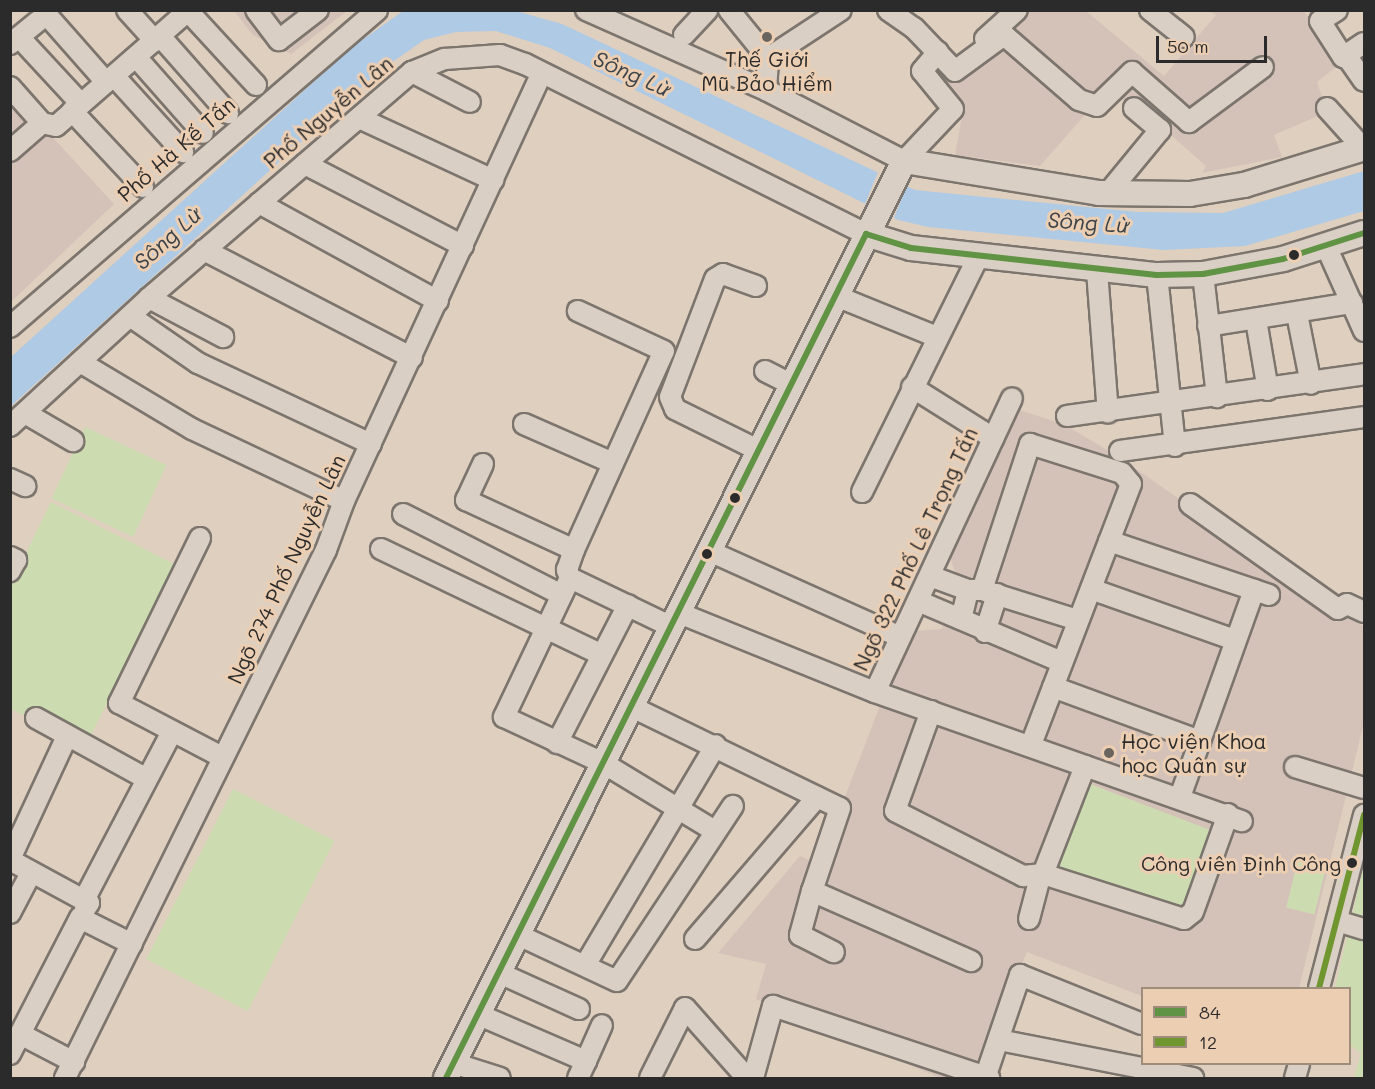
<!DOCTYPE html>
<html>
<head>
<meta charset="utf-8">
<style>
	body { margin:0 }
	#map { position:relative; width:1375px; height:1089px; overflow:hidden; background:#dfcfbf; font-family:Mali,sans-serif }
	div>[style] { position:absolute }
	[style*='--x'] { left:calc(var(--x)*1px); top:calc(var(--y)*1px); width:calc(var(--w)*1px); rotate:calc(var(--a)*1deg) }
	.built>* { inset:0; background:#d4c2b9 }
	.green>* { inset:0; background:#cddcb0; transform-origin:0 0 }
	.water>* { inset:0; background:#afcae5 }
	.pier>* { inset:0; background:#dfcfbf; transform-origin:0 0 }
	.roads { filter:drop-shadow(2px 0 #7c756e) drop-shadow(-2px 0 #7c756e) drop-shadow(0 2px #7c756e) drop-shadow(0 -2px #7c756e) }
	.minor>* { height:20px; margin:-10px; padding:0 10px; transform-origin:10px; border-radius:10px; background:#dacfc4 }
	.major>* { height:24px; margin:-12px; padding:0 12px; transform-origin:12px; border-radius:12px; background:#dacfc4 }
	.bus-1>* { height:6px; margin:-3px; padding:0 3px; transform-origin:3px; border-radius:3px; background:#609343 }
	.bus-2>* { height:6px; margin:-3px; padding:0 3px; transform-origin:3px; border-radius:3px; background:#6f962f }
	.dots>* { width:16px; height:16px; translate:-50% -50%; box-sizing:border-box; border:3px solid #ecceb2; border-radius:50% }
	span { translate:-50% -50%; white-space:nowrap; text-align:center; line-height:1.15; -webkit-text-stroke:6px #ecceb2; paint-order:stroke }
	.bus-label { font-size:20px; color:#2b2b2b }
	.right { translate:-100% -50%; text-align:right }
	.poi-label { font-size:21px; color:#2b2b2b }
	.left { translate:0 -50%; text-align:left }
	.street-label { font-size:21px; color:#2b2b2b }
	.water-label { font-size:22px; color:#3c4349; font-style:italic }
	.frame { position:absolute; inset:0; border:12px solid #2b2b2b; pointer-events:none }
	.legend { position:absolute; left:1141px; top:987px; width:210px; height:78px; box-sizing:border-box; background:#ecceb2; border:2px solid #9f8d7c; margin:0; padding:8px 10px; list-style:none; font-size:18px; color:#2b2b2b }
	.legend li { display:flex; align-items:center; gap:12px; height:30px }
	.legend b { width:30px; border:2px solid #9f8d7c }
	.scale { position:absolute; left:1156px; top:36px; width:111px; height:27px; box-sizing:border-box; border:3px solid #2b2b2b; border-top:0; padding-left:8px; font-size:18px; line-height:21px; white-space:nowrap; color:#2b2b2b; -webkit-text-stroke:4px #ecceb2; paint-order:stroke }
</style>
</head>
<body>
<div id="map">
	<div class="built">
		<div style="clip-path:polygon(1021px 10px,1086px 11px,1164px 76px,1216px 15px,1210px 11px,1304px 11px,1340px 64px,1317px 82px,1327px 112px,1274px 135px,1282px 157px,1202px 173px,1206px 166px,1137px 105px,1134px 108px,1119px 96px,1102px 116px,1091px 108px,1040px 166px,955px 155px,962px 116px,937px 83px)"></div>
		<div style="clip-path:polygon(234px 11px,347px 11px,291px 54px,253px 35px)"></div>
		<div style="clip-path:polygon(10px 95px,34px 122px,10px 143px)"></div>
		<div style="clip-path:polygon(47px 131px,114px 204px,11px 302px,11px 155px)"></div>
		<div style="clip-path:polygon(1019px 410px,1063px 424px,1116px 455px,1364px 627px,1364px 722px,1299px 988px,1142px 988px,1142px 996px,1027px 952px,973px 1078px,940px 1078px,756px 999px,766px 964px,718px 953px,800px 856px,813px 862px,839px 835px,852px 803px,844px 799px,905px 641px,916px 631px,942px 629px,958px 579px,948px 553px)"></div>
	</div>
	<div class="green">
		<div style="left:85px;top:427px;width:90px;height:79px;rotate:25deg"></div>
		<div style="clip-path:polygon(51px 502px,176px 565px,86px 745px,11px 709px,10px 586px)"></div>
		<div style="left:1090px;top:784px;width:130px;height:89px;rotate:21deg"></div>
		<div style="left:233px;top:789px;width:114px;height:191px;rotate:27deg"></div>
		<div style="left:1299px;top:856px;width:29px;height:53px;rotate:14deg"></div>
		<div style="clip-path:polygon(1364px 865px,1364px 1078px,1354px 1078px,1361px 1053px,1350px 1045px,1350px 988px,1335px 988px)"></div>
	</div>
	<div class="water">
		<div style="clip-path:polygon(403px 11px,516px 11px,562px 24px,915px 190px,1137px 212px,1223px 213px,1364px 171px,1364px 211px,1245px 246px,1164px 250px,928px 227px,898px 220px,550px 48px,496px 31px,456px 32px,424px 40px,378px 72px,11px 406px,11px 357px,351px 48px)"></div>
	</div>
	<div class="pier">
		<div style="left:878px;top:172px;width:32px;height:37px;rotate:22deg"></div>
	</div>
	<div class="roads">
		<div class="minor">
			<div style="--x:127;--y:10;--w:42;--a:47.9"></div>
			<div style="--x:187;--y:10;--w:102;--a:47.4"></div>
			<div style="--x:256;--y:10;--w:38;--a:53"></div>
			<div style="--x:279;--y:40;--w:49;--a:-37.6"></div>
			<div style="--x:586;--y:10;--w:197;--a:24"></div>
			<div style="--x:766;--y:90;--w:155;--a:27.2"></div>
			<div style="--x:904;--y:161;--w:71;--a:-46.7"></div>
			<div style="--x:953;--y:109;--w:49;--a:-129.2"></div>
			<div style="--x:922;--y:71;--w:25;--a:-50"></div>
			<div style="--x:729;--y:10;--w:62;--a:50.9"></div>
			<div style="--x:888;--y:10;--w:32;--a:35"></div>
			<div style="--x:914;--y:28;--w:59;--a:46.4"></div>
			<div style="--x:955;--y:71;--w:61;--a:-36.3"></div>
			<div style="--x:1004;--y:35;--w:99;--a:40.9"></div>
			<div style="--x:1079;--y:100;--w:19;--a:18"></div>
			<div style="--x:1097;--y:106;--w:49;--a:-44.2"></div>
			<div style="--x:1132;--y:72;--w:76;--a:41.3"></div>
			<div style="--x:1189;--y:122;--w:92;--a:-36.6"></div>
			<div style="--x:1150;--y:10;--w:43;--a:38.5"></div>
			<div style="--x:1337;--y:10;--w:20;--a:147"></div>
			<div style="--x:1320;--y:21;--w:43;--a:57.4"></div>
			<div style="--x:1343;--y:57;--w:25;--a:-34"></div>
			<div style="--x:46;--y:14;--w:91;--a:48.6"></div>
			<div style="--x:684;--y:35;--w:34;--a:-47"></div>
			<div style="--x:160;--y:36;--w:103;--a:48.6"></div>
			<div style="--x:19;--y:37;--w:91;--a:47.2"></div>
			<div style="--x:985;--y:39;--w:43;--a:-42.2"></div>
			<div style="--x:10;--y:44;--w:36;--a:-39"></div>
			<div style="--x:136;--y:57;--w:101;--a:48.6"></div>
			<div style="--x:1350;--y:61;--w:24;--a:55"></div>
			<div style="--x:412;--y:72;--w:65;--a:27.3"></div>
			<div style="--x:114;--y:76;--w:103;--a:47.8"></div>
			<div style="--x:10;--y:87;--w:48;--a:48.4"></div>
			<div style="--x:766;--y:90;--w:32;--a:-86"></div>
			<div style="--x:768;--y:58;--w:87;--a:-33.3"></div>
			<div style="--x:1327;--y:108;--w:54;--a:48"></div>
			<div style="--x:72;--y:111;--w:104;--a:46.9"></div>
			<div style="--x:359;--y:118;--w:148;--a:24.8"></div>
			<div style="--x:42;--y:123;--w:14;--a:12"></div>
			<div style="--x:56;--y:126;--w:175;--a:-41.1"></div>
			<div style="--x:10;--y:151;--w:43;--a:-41.2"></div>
			<div style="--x:305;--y:164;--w:178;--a:27.4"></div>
			<div style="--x:1108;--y:193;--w:82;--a:-50.5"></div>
			<div style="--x:1160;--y:130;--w:34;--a:-140"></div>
			<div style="--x:259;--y:203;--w:204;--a:28.7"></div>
			<div style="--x:1326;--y:246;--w:93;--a:65.9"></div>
			<div style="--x:204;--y:250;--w:234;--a:27.4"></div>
			<div style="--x:1097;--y:271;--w:142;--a:85.6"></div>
			<div style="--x:1203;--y:274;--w:124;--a:83.5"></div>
			<div style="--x:1157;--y:275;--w:172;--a:84"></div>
			<div style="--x:756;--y:286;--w:35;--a:-160"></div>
			<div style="--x:723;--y:274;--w:9;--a:148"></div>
			<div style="--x:715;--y:279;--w:126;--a:110.9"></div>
			<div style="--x:670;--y:397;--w:13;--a:67"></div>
			<div style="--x:675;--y:409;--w:93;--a:26.3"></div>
			<div style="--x:836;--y:296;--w:109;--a:22.1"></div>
			<div style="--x:149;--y:298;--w:84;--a:27.8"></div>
			<div style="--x:1297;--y:314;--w:71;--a:78.7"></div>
			<div style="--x:130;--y:316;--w:83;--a:34.7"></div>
			<div style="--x:198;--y:363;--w:191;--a:25.1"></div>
			<div style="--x:1256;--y:320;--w:71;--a:80.3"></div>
			<div style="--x:1208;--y:326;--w:146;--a:-9.1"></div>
			<div style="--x:10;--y:327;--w:485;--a:-40.8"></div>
			<div style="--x:80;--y:362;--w:131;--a:30.9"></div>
			<div style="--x:192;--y:429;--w:168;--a:25.3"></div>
			<div style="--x:765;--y:371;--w:29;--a:27"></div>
			<div style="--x:912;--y:387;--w:96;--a:32.2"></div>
			<div style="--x:25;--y:413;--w:56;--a:30.3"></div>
			<div style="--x:1067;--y:416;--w:300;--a:-8"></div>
			<div style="--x:524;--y:424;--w:97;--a:23.7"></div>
			<div style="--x:10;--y:426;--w:189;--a:-42.6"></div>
			<div style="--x:149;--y:298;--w:347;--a:-40.7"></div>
			<div style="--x:412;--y:72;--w:35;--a:-22"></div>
			<div style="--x:445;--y:59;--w:55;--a:-4.2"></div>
			<div style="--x:500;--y:55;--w:27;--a:20"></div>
			<div style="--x:525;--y:64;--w:381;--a:26.5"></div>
			<div style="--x:1120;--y:451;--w:246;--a:-7.9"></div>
			<div style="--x:483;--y:464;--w:40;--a:115"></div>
			<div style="--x:466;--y:500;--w:119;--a:24.8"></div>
			<div style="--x:10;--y:479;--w:17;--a:25"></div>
			<div style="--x:862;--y:492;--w:262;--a:-63.7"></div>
			<div style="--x:1190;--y:504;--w:181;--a:35.4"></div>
			<div style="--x:1338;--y:609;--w:10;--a:-29"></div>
			<div style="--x:1347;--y:604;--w:19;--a:25"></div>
			<div style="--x:403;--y:514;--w:178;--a:27"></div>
			<div style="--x:200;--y:538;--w:184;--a:116.1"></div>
			<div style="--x:119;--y:703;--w:116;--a:27.7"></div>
			<div style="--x:1109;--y:541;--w:169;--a:18.6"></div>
			<div style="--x:381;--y:549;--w:245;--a:25.6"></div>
			<div style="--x:709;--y:551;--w:209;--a:24.2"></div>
			<div style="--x:10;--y:557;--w:7;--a:27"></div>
			<div style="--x:16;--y:560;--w:13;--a:119"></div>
			<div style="--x:930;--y:576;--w:40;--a:20.2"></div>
			<div style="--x:570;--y:578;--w:9;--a:-111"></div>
			<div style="--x:567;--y:570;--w:21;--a:-71"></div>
			<div style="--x:574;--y:550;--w:218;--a:-65.7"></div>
			<div style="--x:664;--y:351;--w:95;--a:-155.1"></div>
			<div style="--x:1091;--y:589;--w:153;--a:19.5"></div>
			<div style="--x:982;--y:590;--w:154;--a:-71.8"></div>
			<div style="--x:1030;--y:444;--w:96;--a:17.5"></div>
			<div style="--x:1122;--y:473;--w:14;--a:51"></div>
			<div style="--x:1131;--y:484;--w:279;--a:111"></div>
			<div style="--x:918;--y:601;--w:156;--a:23"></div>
			<div style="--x:679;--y:613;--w:211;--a:22"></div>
			<div style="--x:875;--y:692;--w:389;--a:19.4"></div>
			<div style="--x:961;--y:619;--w:30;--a:-76"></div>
			<div style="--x:968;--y:590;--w:14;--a:0"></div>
			<div style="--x:982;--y:590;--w:100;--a:17.5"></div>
			<div style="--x:672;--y:627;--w:113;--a:-154.3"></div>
			<div style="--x:570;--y:578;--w:154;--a:115.4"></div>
			<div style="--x:504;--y:717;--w:109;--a:24.9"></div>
			<div style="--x:603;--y:763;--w:131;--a:31.3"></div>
			<div style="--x:985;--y:632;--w:40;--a:-72"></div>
			<div style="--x:1053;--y:687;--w:157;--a:20.2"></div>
			<div style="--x:875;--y:692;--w:324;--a:-65"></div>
			<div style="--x:632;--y:707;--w:231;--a:25.9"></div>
			<div style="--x:840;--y:808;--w:88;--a:108.6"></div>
			<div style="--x:812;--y:891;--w:174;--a:23.8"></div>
			<div style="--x:931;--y:711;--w:106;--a:109.8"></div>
			<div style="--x:895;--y:811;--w:144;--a:26.9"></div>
			<div style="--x:1023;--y:876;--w:20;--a:-6"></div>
			<div style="--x:1043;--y:874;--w:148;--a:17.7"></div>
			<div style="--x:1184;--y:919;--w:11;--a:-38"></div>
			<div style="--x:1193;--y:912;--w:104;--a:-70.3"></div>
			<div style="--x:36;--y:718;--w:124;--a:28.8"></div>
			<div style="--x:557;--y:743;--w:155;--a:-62.8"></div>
			<div style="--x:1295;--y:767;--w:72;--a:16.9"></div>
			<div style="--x:1180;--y:797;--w:220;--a:-70.3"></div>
			<div style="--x:10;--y:859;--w:136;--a:-65.1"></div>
			<div style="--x:10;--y:860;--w:90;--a:28.6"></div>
			<div style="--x:89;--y:903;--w:7;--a:124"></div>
			<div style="--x:1043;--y:874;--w:116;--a:-68.7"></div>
			<div style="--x:812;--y:891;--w:46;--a:105.3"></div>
			<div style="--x:800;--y:935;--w:38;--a:27"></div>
			<div style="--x:84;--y:900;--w:190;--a:-62.4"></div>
			<div style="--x:10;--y:913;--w:45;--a:-62.3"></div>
			<div style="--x:1029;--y:919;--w:43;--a:-75.3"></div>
			<div style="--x:1337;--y:921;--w:28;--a:17"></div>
			<div style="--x:516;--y:934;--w:111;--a:25"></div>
			<div style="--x:617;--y:981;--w:210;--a:-56.5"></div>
			<div style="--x:695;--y:939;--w:187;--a:-49.3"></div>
			<div style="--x:587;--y:962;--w:252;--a:-59.3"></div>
			<div style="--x:497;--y:972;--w:90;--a:24.3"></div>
			<div style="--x:1319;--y:988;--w:179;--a:-75.4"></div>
			<div style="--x:477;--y:1014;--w:119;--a:23.3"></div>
			<div style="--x:586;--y:1061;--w:19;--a:115"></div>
			<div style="--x:20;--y:1034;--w:131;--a:-62.7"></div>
			<div style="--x:80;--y:918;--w:58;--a:26.6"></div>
			<div style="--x:999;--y:1040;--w:198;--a:11.1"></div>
			<div style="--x:10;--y:1054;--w:22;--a:-63"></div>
			<div style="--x:20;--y:1034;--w:61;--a:27.4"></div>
			<div style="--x:586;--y:1061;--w:39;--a:-66"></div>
			<div style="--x:453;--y:1063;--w:49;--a:17.7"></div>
			<div style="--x:65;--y:1078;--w:589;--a:-63.7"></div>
			<div style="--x:326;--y:550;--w:52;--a:-69.8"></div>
			<div style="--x:344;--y:501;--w:468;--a:-65.2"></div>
			<div style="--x:650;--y:1078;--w:78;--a:-63.4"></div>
			<div style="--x:685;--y:1008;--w:94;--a:48.5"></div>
			<div style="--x:753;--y:1078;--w:75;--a:-74.5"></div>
			<div style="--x:773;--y:1006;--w:228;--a:18.4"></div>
			<div style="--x:985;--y:1078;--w:109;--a:-71.2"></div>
			<div style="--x:1020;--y:975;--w:131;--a:21.9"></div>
			<div style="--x:1295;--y:1078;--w:15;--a:-74"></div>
		</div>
		<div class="major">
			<div style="--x:866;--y:234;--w:47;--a:17.3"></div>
			<div style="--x:911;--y:248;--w:247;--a:6.3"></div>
			<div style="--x:1157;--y:275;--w:46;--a:-1.2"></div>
			<div style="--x:1203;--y:274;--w:81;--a:-10.6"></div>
			<div style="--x:1283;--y:259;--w:85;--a:-17.8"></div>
			<div style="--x:446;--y:1078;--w:1025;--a:-63.46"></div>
			<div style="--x:904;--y:161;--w:198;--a:9.3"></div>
			<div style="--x:1099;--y:193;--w:91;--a:0.6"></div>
			<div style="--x:1190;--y:194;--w:55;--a:-9.5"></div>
			<div style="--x:1244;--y:185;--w:126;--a:-17.1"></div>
		</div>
	</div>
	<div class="bus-1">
		<div style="--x:866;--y:234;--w:47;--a:17.3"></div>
		<div style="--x:911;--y:248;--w:247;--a:6.3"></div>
		<div style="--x:1157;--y:275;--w:46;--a:-1.2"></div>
		<div style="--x:1203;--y:274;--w:81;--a:-10.6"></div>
		<div style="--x:1283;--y:259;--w:85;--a:-17.8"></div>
		<div style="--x:446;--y:1078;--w:943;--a:-63.54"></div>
	</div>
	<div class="bus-2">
		<div style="--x:1319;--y:988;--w:179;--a:-75.4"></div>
	</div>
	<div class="dots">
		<div style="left:767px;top:37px;background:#6a645f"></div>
		<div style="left:1294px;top:255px;background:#2b2b2b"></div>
		<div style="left:735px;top:498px;background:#2b2b2b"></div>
		<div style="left:707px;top:554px;background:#2b2b2b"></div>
		<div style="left:1109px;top:753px;background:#6a645f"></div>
		<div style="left:1352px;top:863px;background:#2b2b2b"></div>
	</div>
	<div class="bus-label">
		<span class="right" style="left:1341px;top:863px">Công viên Định Công</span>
	</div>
	<div class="poi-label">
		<span style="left:767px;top:71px">Thế Giới<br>Mũ Bảo Hiểm</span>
		<span class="left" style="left:1121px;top:753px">Học viện Khoa<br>học Quân sự</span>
	</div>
	<div class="street-label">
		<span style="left:328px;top:112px;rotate:-40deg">Phố Nguyễn Lân</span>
		<span style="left:176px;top:149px;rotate:-41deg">Phố Hà Kế Tấn</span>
		<span style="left:915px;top:549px;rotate:-65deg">Ngõ 322 Phố Lê Trọng Tấn</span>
		<span style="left:286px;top:569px;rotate:-65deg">Ngõ 274 Phố Nguyễn Lân</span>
	</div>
	<div class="water-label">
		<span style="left:632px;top:73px;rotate:24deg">Sông Lừ</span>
		<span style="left:1088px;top:222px;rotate:4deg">Sông Lừ</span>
		<span style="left:167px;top:238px;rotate:-42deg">Sông Lừ</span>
	</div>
	<div class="frame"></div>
	<ul class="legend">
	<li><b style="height:8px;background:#609343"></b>84</li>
	<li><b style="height:8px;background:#6f962f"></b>12</li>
	</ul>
	<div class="scale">50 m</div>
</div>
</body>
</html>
